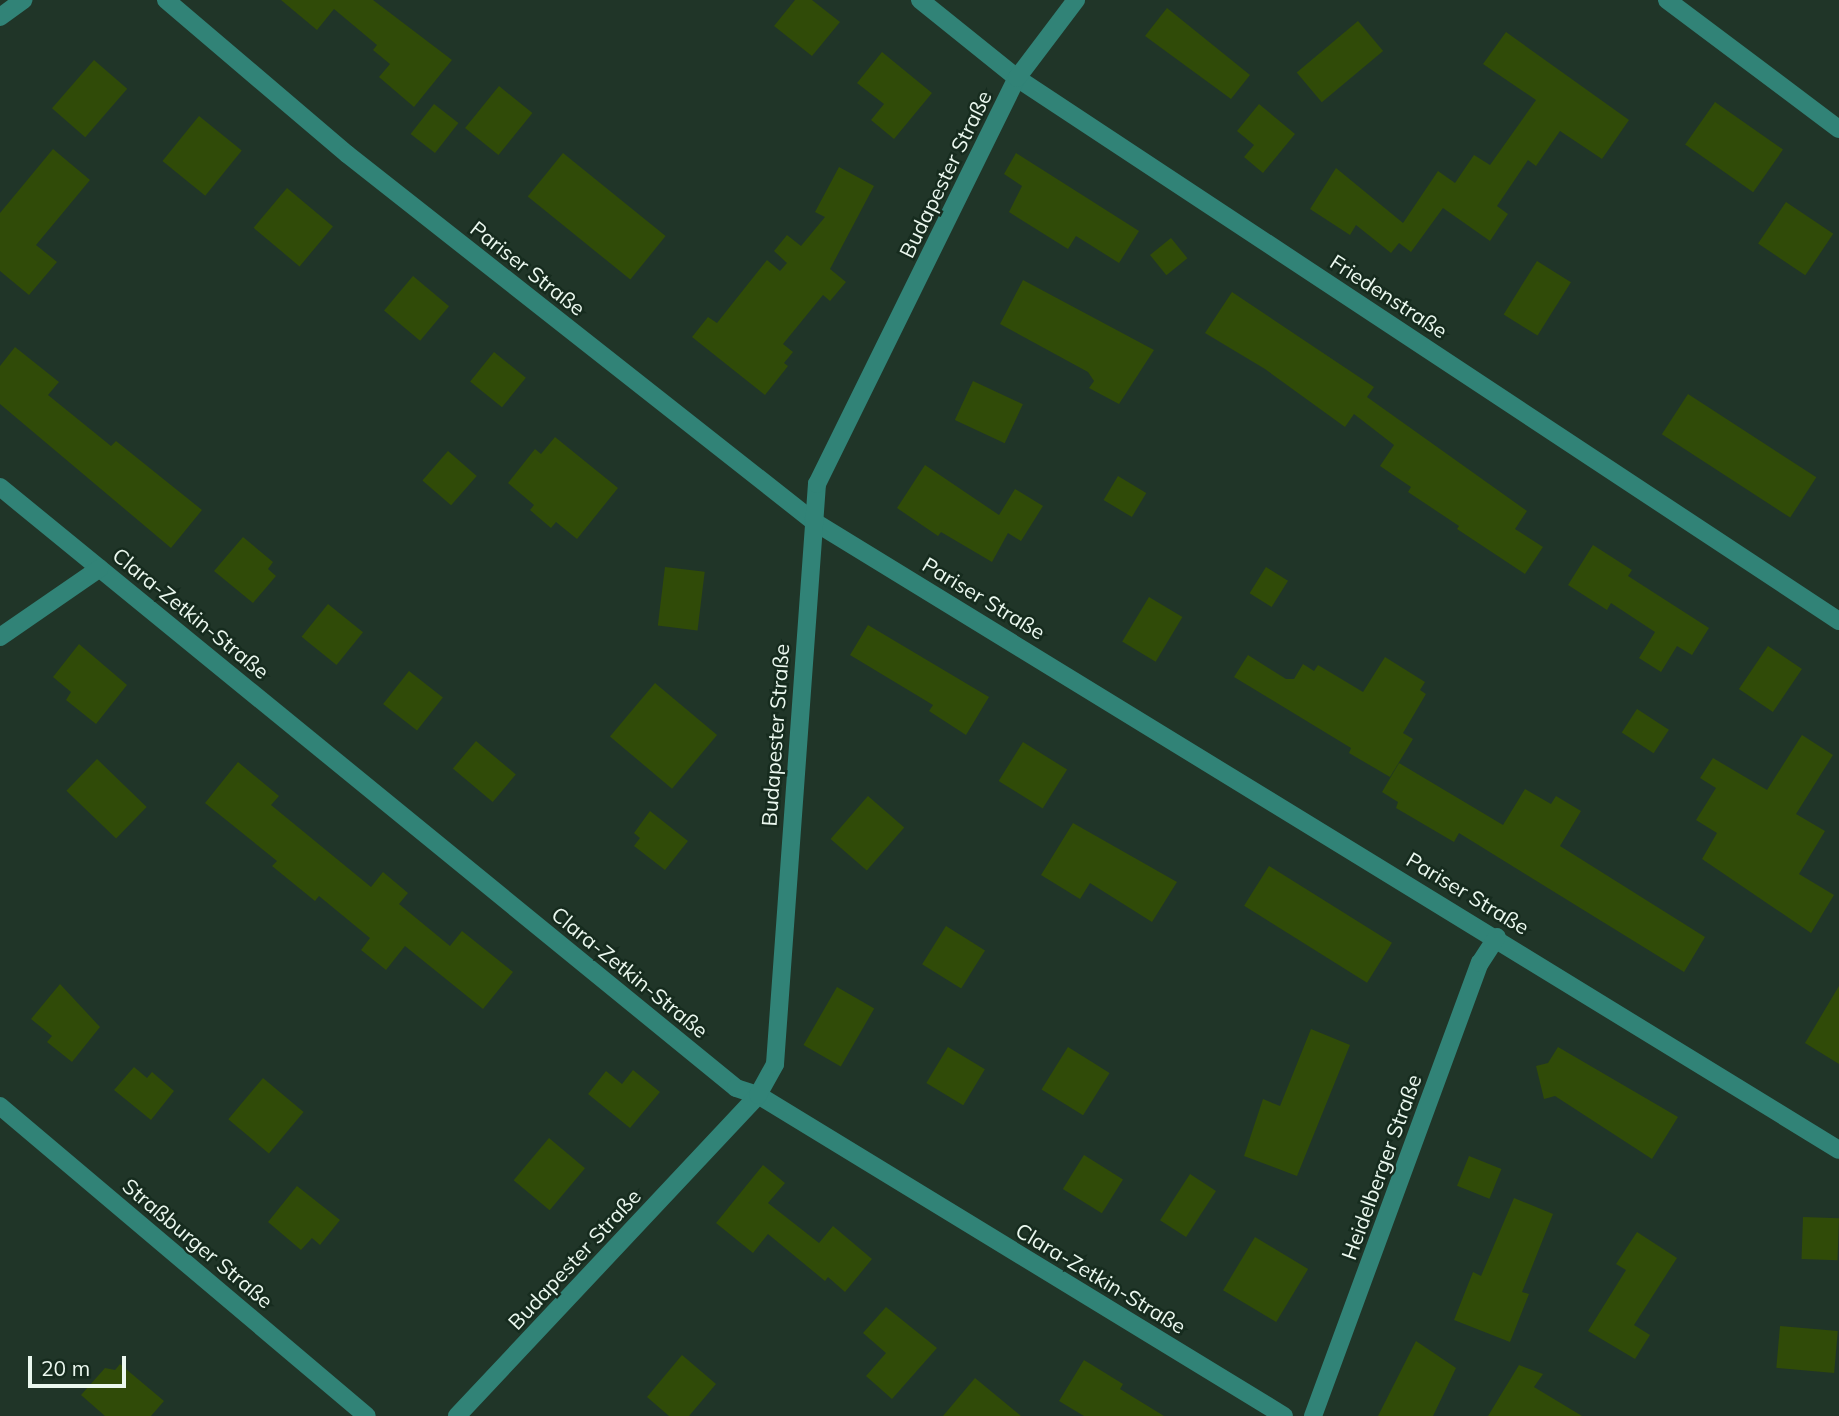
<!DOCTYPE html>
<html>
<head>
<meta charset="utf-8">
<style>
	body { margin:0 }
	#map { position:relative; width:1839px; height:1416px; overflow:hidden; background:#203528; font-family:Mulish,sans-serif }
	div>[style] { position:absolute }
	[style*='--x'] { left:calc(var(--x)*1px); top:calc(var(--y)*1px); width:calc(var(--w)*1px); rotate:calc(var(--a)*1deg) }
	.building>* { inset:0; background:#304b08; transform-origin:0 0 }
	.minor>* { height:18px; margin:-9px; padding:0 9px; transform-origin:9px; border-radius:9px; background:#318377 }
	span { translate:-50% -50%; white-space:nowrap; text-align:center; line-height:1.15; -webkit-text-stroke:5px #162b1e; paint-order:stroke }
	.street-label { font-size:21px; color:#ebf8ef }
	.scale { position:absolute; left:28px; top:1356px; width:98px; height:32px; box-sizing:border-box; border:4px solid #ebf8ef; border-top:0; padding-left:9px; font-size:21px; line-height:24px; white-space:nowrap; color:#ebf8ef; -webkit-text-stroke:5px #162b1e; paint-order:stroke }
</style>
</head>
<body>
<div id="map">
	<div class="building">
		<div style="clip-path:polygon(281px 0,373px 0,452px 60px,414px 107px,379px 77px,390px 64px,373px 50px,377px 45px,334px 9px,317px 30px)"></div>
		<div style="clip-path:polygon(795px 0,812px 0,840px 22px,812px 56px,774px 26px)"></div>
		<div style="clip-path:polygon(1167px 8px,1250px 75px,1231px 99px,1145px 36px)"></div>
		<div style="left:1358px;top:21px;width:39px;height:80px;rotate:50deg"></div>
		<div style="clip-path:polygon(1506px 32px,1629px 120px,1602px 159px,1560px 131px,1536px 166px,1528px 160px,1497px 206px,1508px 214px,1490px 241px,1443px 208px,1411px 252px,1399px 243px,1391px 253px,1356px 225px,1350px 235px,1310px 209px,1336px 168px,1403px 223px,1438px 171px,1455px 183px,1474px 155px,1490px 165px,1536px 100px,1483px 64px)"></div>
		<div style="clip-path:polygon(882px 52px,932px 93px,894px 139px,871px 120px,884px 104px,857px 83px)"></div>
		<div style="left:94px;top:60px;width:44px;height:64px;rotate:41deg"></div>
		<div style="left:499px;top:86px;width:43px;height:54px;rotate:39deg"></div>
		<div style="left:1715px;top:102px;width:83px;height:52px;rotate:35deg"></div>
		<div style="left:434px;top:104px;width:31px;height:38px;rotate:38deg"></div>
		<div style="clip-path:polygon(1259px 104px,1295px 134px,1263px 173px,1244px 157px,1254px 145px,1237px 131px)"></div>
		<div style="left:199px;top:116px;width:55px;height:58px;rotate:39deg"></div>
		<div style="clip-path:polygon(53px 149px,90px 180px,36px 245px,57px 262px,29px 295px,0 271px,0 213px)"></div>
		<div style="left:563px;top:153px;width:132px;height:56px;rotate:39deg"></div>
		<div style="clip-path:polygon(1016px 153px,1139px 231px,1119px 263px,1076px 236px,1068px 249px,1009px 212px,1022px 186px,1004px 174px)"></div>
		<div style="clip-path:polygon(839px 167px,874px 186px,830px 269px,846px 282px,830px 301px,823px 295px,783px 344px,793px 352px,784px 363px,788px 366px,765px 395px,692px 337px,708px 317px,717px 323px,767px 260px,780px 271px,787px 263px,774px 251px,787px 235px,801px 246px,825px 217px,815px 212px)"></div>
		<div style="left:287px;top:188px;width:60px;height:52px;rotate:40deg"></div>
		<div style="left:1786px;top:202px;width:57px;height:50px;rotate:34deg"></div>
		<div style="left:1171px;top:238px;width:26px;height:27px;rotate:51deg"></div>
		<div style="left:1537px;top:261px;width:40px;height:63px;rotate:32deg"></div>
		<div style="left:413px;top:276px;width:47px;height:45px;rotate:40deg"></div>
		<div style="clip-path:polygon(1023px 280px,1154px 350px,1119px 404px,1089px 388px,1094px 381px,1088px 372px,1000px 324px)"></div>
		<div style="clip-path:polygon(1232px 292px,1374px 387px,1367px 397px,1527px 511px,1515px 529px,1543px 547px,1525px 574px,1457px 529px,1459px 526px,1408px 492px,1411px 487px,1380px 466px,1394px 445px,1354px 414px,1345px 427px,1265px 369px,1205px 333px)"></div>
		<div style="clip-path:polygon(15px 347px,59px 382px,48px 395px,111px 446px,116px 441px,202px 510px,171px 548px,0 404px,0 366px)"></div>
		<div style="left:494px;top:352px;width:41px;height:38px;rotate:39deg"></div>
		<div style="left:973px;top:381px;width:55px;height:43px;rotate:25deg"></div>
		<div style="left:1688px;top:394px;width:153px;height:48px;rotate:33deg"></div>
		<div style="clip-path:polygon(555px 437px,618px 488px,577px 539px,556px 522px,551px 528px,530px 510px,534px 505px,508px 483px,535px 449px,541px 454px)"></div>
		<div style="left:448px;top:451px;width:38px;height:39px;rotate:41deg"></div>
		<div style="clip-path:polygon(925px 465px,999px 515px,1015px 489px,1043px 506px,1021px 541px,1008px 533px,992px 562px,941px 532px,938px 536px,897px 508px)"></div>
		<div style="left:1118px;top:476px;width:33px;height:28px;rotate:31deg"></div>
		<div style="clip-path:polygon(243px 537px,273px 562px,268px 569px,276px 576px,253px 603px,214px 571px)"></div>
		<div style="clip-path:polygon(1593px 545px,1632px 570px,1628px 576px,1709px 628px,1692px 655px,1677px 646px,1661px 672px,1639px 658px,1655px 632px,1611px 603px,1607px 610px,1568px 585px)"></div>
		<div style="left:665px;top:567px;width:40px;height:59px;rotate:7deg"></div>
		<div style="left:1266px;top:567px;width:26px;height:31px;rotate:32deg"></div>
		<div style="left:1149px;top:597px;width:39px;height:52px;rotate:31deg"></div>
		<div style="left:328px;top:604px;width:45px;height:42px;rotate:39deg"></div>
		<div style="clip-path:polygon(868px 625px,989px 697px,966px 735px,929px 711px,933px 705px,850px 655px)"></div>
		<div style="clip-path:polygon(79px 644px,127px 685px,96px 724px,66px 700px,71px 692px,53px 677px)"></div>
		<div style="left:1768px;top:646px;width:41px;height:52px;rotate:34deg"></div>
		<div style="clip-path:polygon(1248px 655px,1286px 679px,1294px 679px,1303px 664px,1314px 671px,1318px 665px,1363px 692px,1385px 657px,1425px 682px,1420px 690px,1426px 694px,1403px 733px,1413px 739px,1390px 777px,1349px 753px,1351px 748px,1234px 677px)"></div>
		<div style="left:409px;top:671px;width:43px;height:42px;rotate:38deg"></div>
		<div style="left:655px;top:683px;width:81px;height:70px;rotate:40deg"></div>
		<div style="left:1637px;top:709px;width:38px;height:28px;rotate:33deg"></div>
		<div style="clip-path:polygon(1802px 735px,1833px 755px,1796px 814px,1825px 831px,1799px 874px,1834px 895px,1811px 933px,1702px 859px,1717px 833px,1696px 820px,1716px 788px,1700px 778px,1713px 758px,1767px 790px)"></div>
		<div style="left:476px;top:741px;width:52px;height:36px;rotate:40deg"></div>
		<div style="left:1023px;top:742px;width:52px;height:46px;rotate:32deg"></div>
		<div style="left:97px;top:759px;width:69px;height:44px;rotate:44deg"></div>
		<div style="clip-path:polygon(238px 762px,279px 796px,271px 805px,371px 887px,383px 872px,408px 893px,399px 904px,450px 946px,462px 931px,513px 972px,483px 1009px,405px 946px,386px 970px,361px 950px,370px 938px,319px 896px,315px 901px,272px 866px,277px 861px,205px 803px)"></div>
		<div style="clip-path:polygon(1399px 763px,1503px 825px,1525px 789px,1551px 804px,1556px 796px,1581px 811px,1560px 846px,1705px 937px,1684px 972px,1459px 833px,1454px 842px,1396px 808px,1398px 802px,1382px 792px)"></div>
		<div style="left:868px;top:796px;width:48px;height:57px;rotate:41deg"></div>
		<div style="clip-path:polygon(650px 811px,688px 841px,665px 870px,634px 846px,640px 838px,634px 833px)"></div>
		<div style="clip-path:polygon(1073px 823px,1177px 882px,1152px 922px,1090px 883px,1080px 899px,1041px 875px)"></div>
		<div style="left:1269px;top:866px;width:145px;height:47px;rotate:32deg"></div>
		<div style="left:946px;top:926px;width:46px;height:45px;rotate:32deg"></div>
		<div style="clip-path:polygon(60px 984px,100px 1027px,72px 1062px,47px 1042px,52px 1036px,31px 1019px)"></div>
		<div style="clip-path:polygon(1839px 986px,1839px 1064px,1805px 1043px)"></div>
		<div style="left:837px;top:987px;width:43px;height:67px;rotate:30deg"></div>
		<div style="clip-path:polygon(1311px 1029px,1350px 1045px,1297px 1176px,1244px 1156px,1263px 1099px,1280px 1106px)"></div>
		<div style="left:948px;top:1047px;width:43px;height:42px;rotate:31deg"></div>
		<div style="left:1068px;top:1047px;width:49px;height:50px;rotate:32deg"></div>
		<div style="clip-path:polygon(1558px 1047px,1678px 1117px,1652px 1159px,1555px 1096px,1544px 1099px,1536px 1066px,1548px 1063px)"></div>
		<div style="clip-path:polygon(134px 1067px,147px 1078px,152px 1072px,174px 1091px,151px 1120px,114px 1090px)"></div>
		<div style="clip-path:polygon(633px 1070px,660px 1092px,630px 1128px,588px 1094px,606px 1071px,622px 1084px)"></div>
		<div style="left:263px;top:1078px;width:53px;height:54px;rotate:40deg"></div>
		<div style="left:549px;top:1138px;width:47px;height:55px;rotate:40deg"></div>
		<div style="left:1084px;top:1155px;width:46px;height:40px;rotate:32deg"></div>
		<div style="left:1469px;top:1156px;width:35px;height:32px;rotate:22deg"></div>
		<div style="clip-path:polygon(763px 1165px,785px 1183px,768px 1203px,819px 1243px,833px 1226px,872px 1259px,845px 1292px,828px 1277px,825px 1281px,768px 1234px,753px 1253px,716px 1223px)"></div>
		<div style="left:1190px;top:1174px;width:31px;height:55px;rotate:33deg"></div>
		<div style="clip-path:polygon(297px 1186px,340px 1220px,320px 1245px,312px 1238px,301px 1250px,268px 1222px)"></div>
		<div style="clip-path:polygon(1514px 1198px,1553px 1214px,1522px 1292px,1529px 1294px,1510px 1342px,1454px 1320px,1473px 1272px,1481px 1276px)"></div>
		<div style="left:1803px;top:1217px;width:36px;height:42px;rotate:2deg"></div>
		<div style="clip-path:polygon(1637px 1232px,1677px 1258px,1634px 1325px,1650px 1335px,1635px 1359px,1588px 1331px,1626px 1270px,1616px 1264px)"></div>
		<div style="left:1255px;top:1237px;width:62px;height:62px;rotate:31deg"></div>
		<div style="clip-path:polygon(886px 1307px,937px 1348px,892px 1399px,866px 1376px,886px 1353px,863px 1333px)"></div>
		<div style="left:1780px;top:1326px;width:58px;height:42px;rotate:5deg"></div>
		<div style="clip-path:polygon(1416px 1341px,1456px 1368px,1433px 1416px,1378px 1416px)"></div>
		<div style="clip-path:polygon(682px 1355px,716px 1384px,689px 1416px,669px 1416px,647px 1397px)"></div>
		<div style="clip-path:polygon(1084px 1360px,1123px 1384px,1120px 1389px,1164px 1416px,1084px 1416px,1059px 1401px)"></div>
		<div style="clip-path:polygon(120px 1364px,164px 1401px,151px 1416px,105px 1416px,81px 1395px,105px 1368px,115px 1370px)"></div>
		<div style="clip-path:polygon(1519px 1365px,1543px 1374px,1534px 1387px,1582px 1416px,1488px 1416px)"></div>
		<div style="clip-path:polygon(975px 1378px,1021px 1416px,943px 1416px)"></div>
	</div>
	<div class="minor">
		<div style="--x:166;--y:0;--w:238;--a:40.4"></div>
		<div style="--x:347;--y:154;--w:593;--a:38.22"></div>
		<div style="--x:813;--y:521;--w:1203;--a:31.51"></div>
		<div style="--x:920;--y:0;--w:124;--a:38.8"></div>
		<div style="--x:1017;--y:78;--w:985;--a:33.45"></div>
		<div style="--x:1667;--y:0;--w:215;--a:36.9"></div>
		<div style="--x:0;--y:17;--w:29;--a:-36"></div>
		<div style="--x:0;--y:487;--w:950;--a:39.23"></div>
		<div style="--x:736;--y:1088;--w:23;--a:18"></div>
		<div style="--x:758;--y:1095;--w:616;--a:31.39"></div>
		<div style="--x:0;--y:637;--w:121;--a:-34.6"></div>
		<div style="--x:0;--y:1106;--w:480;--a:40.2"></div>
		<div style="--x:457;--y:1416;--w:440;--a:-46.8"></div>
		<div style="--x:758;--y:1095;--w:35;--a:-61"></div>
		<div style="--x:775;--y:1064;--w:582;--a:-85.86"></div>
		<div style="--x:817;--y:484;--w:453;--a:-63.8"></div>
		<div style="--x:1017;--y:78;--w:98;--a:-52.9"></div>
		<div style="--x:1313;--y:1416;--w:483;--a:-69.8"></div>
		<div style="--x:1480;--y:963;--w:31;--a:-57"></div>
	</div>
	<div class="street-label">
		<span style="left:945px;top:174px;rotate:-64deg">Budapester Straße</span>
		<span style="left:528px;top:268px;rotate:38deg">Pariser Straße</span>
		<span style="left:1389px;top:296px;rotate:33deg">Friedenstraße</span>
		<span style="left:984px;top:598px;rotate:31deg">Pariser Straße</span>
		<span style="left:191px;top:613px;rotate:39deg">Clara-Zetkin-Straße</span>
		<span style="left:775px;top:735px;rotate:-86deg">Budapester Straße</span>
		<span style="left:1468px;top:893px;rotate:31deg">Pariser Straße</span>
		<span style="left:630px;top:972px;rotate:39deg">Clara-Zetkin-Straße</span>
		<span style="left:1381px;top:1167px;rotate:-70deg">Heidelberger Straße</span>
		<span style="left:198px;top:1243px;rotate:40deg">Straßburger Straße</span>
		<span style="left:574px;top:1259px;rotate:-47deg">Budapester Straße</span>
		<span style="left:1101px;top:1278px;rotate:31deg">Clara-Zetkin-Straße</span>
	</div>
	<div class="scale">20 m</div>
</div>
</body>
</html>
